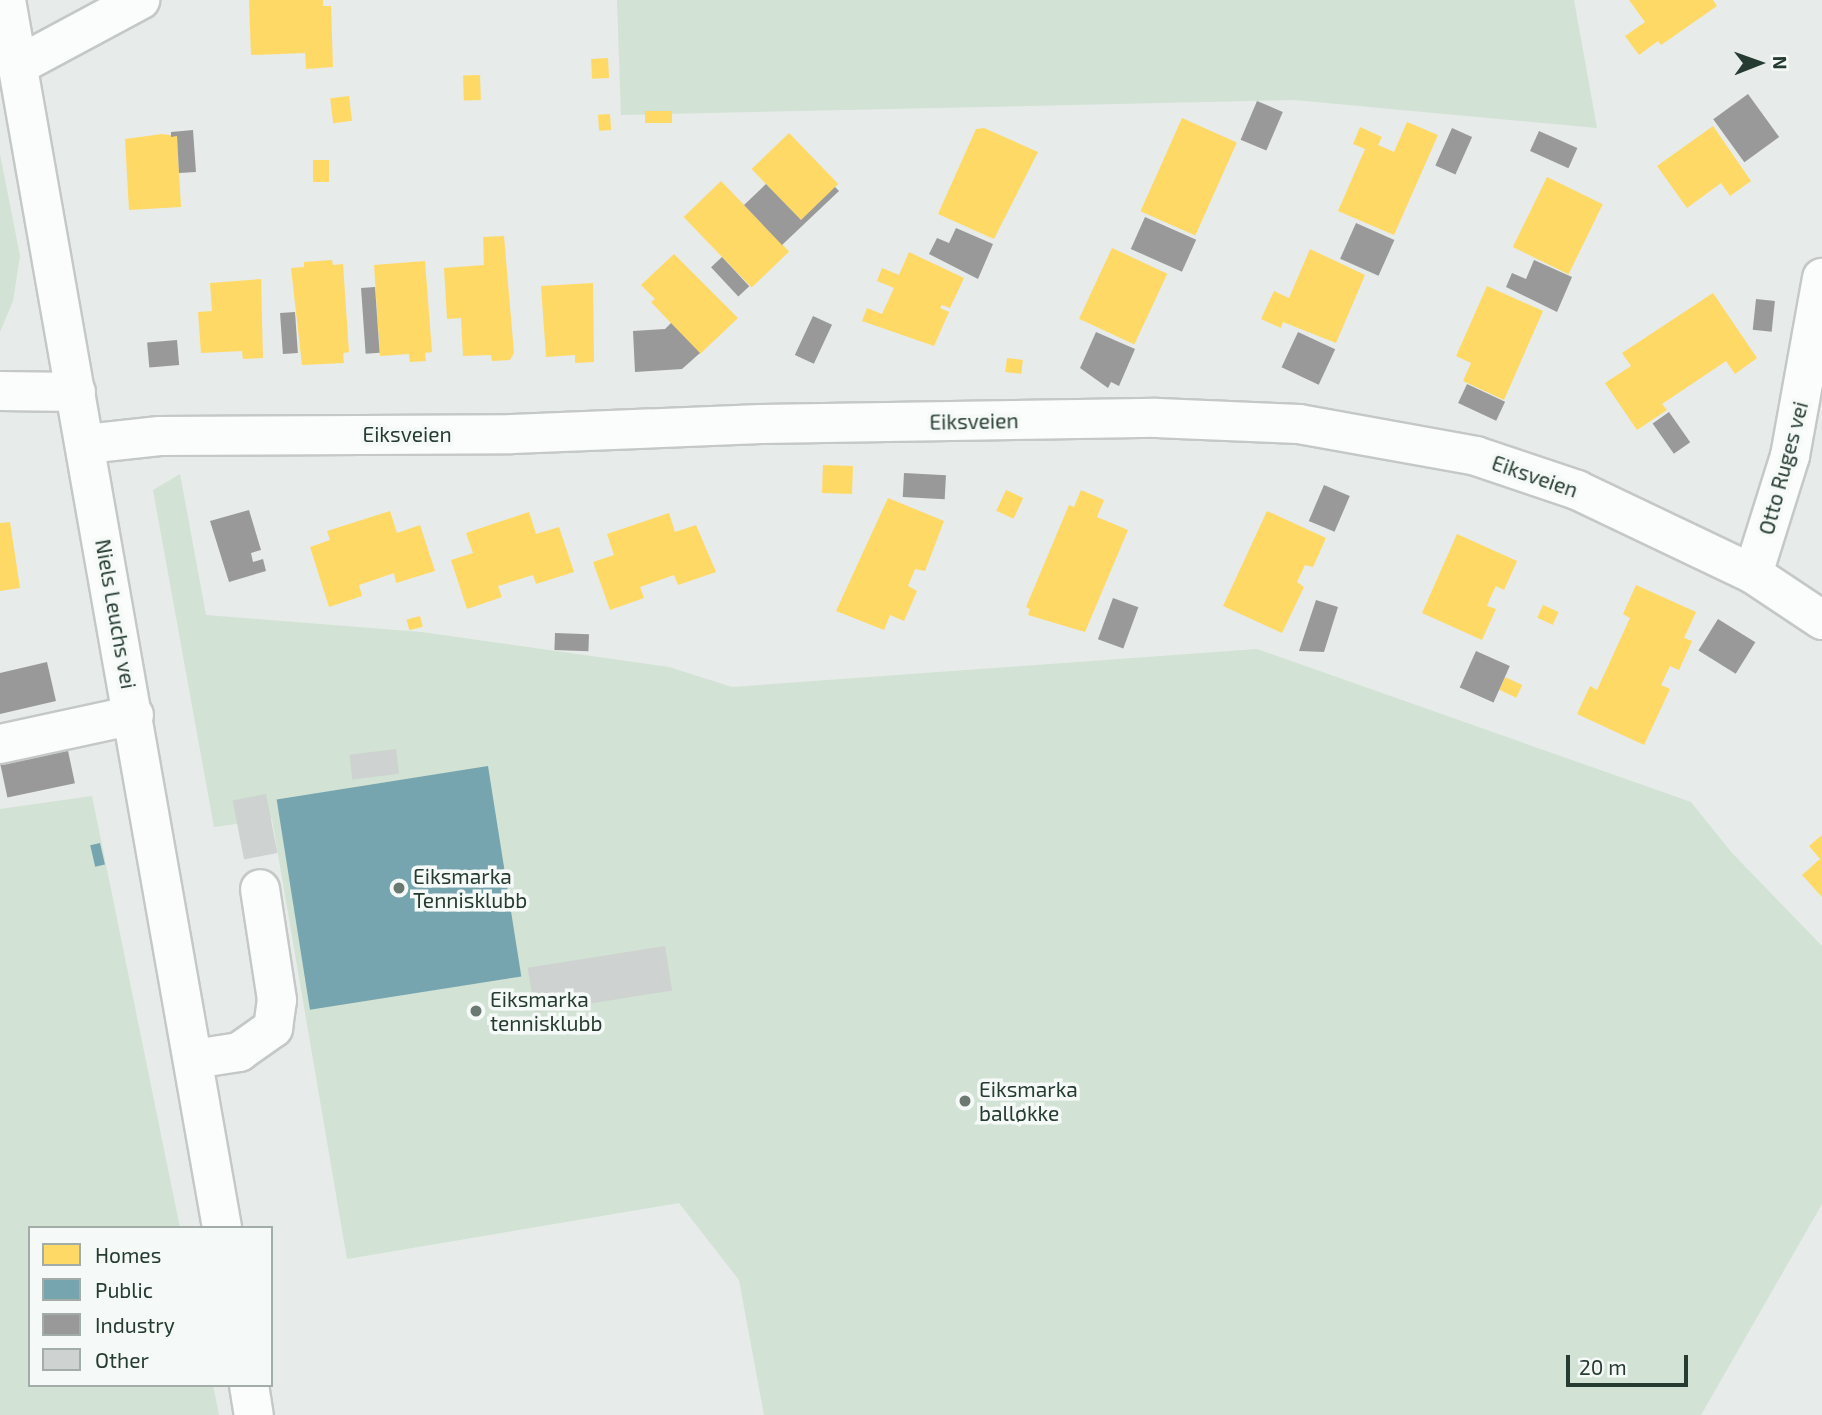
<!DOCTYPE html>
<html>
<head>
<meta charset="utf-8">
<style>
	body { margin:0 }
	#map { position:relative; width:1822px; height:1415px; overflow:hidden; background:#e7ebe9; font-family:"Exo 2",sans-serif }
	div>[style] { position:absolute }
	[style*='--x'] { left:calc(var(--x)*1px); top:calc(var(--y)*1px); width:calc(var(--w)*1px); rotate:calc(var(--a)*1deg) }
	.green>* { inset:0; background:#d2e2d4 }
	.homes>* { inset:0; background:#ffd966; transform-origin:0 0 }
	.public>* { inset:0; background:#76a5af; transform-origin:0 0 }
	.industry>* { inset:0; background:#999; transform-origin:0 0 }
	.building>* { inset:0; background:#ced2d0; transform-origin:0 0 }
	.roads { filter:drop-shadow(2px 0 #c4c8c6) drop-shadow(-2px 0 #c4c8c6) drop-shadow(0 2px #c4c8c6) drop-shadow(0 -2px #c4c8c6) }
	.minor>* { height:38px; margin:-19px; padding:0 19px; transform-origin:19px; border-radius:19px; background:#fbfcfc }
	.dots>* { width:19px; height:19px; translate:-50% -50%; box-sizing:border-box; border:4px solid #f5f9f7; border-radius:50% }
	span { translate:-50% -50%; white-space:nowrap; text-align:center; line-height:1.15; -webkit-text-stroke:7px #f5f9f7; paint-order:stroke }
	.street-label { font-size:21px; color:#263c32 }
	.poi-label { font-size:21px; color:#263c32 }
	.left { translate:0 -50%; text-align:left }
	.legend { position:absolute; left:28px; top:1226px; width:245px; height:161px; box-sizing:border-box; background:#f5f9f7; border:2px solid #a2ada8; margin:0; padding:9px 12px; list-style:none; font-size:21px; color:#263c32 }
	.legend li { display:flex; align-items:center; gap:14px; height:35px }
	.legend b { width:35px; border:2px solid #a2ada8 }
	.north { position:absolute; left:1724px; top:28px; width:70px; height:70px; -webkit-text-stroke:5px #f5f9f7; paint-order:stroke; rotate:89deg; font-size:19px; font-weight:700; line-height:28px; text-align:center; color:#263c32 }
	.north::after { content:''; display:block; margin:auto; width:24px; height:32px; background:#263c32; clip-path:polygon(50% 0,100% 100%,50% 72%,0 100%) }
	.scale { position:absolute; left:1566px; top:1355px; width:122px; height:32px; box-sizing:border-box; border:4px solid #263c32; border-top:0; padding-left:9px; font-size:21px; line-height:24px; white-space:nowrap; color:#263c32; -webkit-text-stroke:5px #f5f9f7; paint-order:stroke }
</style>
</head>
<body>
<div id="map">
	<div class="green">
		<div style="clip-path:polygon(617px 0,1574px 0,1597px 128px,1294px 100px,621px 115px)"></div>
		<div style="clip-path:polygon(0 154px,20px 256px,13px 301px,0 332px)"></div>
		<div style="clip-path:polygon(180px 474px,206px 615px,421px 632px,669px 667px,732px 687px,1257px 649px,1691px 802px,1732px 853px,1822px 946px,1822px 1204px,1701px 1415px,764px 1415px,739px 1280px,679px 1203px,347px 1259px,272px 819px,214px 827px,153px 490px)"></div>
		<div style="clip-path:polygon(92px 796px,180px 1228px,30px 1228px,30px 1385px,213px 1385px,219px 1415px,0 1415px,0 809px)"></div>
	</div>
	<div class="homes">
		<div style="clip-path:polygon(249px 0,323px 0,323px 6px,331px 6px,333px 67px,306px 69px,305px 53px,251px 55px)"></div>
		<div style="clip-path:polygon(1629px 0,1713px 0,1717px 6px,1661px 45px,1658px 41px,1639px 55px,1625px 36px,1645px 22px)"></div>
		<div style="left:608px;top:58px;width:20px;height:17px;rotate:87deg"></div>
		<div style="left:480px;top:75px;width:25px;height:17px;rotate:88deg"></div>
		<div style="left:349px;top:96px;width:25px;height:19px;rotate:83deg"></div>
		<div style="left:672px;top:111px;width:12px;height:27px;rotate:90deg"></div>
		<div style="left:610px;top:114px;width:16px;height:12px;rotate:86deg"></div>
		<div style="left:1182px;top:118px;width:60px;height:102px;rotate:24deg"></div>
		<div style="clip-path:polygon(1407px 122px,1438px 135px,1394px 235px,1338px 211px,1365px 149px,1353px 144px,1360px 127px,1382px 137px,1378px 145px,1394px 152px)"></div>
		<div style="clip-path:polygon(1713px 126px,1751px 181px,1730px 196px,1721px 183px,1687px 208px,1657px 166px)"></div>
		<div style="clip-path:polygon(984px 128px,1038px 152px,994px 239px,938px 214px,976px 129px)"></div>
		<div style="left:789px;top:133px;width:71px;height:52px;rotate:46deg"></div>
		<div style="clip-path:polygon(162px 134px,177px 136px,181px 207px,129px 210px,125px 139px)"></div>
		<div style="left:313px;top:160px;width:16px;height:22px"></div>
		<div style="left:1547px;top:177px;width:62px;height:78px;rotate:26deg"></div>
		<div style="left:721px;top:181px;width:98px;height:52px;rotate:46deg"></div>
		<div style="clip-path:polygon(504px 236px,514px 353px,510px 360px,492px 361px,491px 355px,463px 356px,461px 318px,447px 319px,444px 268px,484px 265px,483px 237px)"></div>
		<div style="left:1112px;top:248px;width:61px;height:78px;rotate:25deg"></div>
		<div style="clip-path:polygon(1310px 249px,1365px 275px,1336px 343px,1283px 322px,1281px 328px,1261px 319px,1274px 291px,1289px 298px)"></div>
		<div style="clip-path:polygon(909px 252px,964px 278px,950px 308px,942px 305px,940px 308px,949px 312px,934px 346px,862px 321px,867px 308px,882px 314px,894px 288px,877px 281px,882px 268px,899px 275px)"></div>
		<div style="clip-path:polygon(674px 254px,738px 318px,700px 354px,651px 302px,655px 299px,641px 285px)"></div>
		<div style="clip-path:polygon(332px 260px,333px 265px,343px 264px,349px 352px,343px 353px,344px 363px,302px 365px,291px 268px,304px 267px,304px 262px)"></div>
		<div style="clip-path:polygon(425px 261px,432px 352px,425px 353px,426px 361px,410px 362px,409px 354px,380px 356px,374px 265px)"></div>
		<div style="clip-path:polygon(261px 279px,263px 358px,243px 359px,242px 351px,201px 353px,198px 312px,212px 311px,210px 283px)"></div>
		<div style="clip-path:polygon(593px 283px,594px 362px,575px 363px,575px 355px,546px 357px,541px 286px)"></div>
		<div style="clip-path:polygon(1487px 286px,1543px 311px,1504px 400px,1463px 381px,1471px 363px,1456px 356px)"></div>
		<div style="clip-path:polygon(1713px 293px,1757px 358px,1735px 374px,1726px 361px,1662px 404px,1667px 410px,1637px 430px,1605px 383px,1631px 366px,1622px 353px)"></div>
		<div style="left:1007px;top:358px;width:16px;height:14px;rotate:7deg"></div>
		<div style="left:823px;top:465px;width:30px;height:28px;rotate:2deg"></div>
		<div style="left:1006px;top:490px;width:19px;height:23px;rotate:25deg"></div>
		<div style="clip-path:polygon(1081px 490px,1104px 500px,1097px 517px,1128px 530px,1085px 632px,1028px 615px,1030px 609px,1026px 607px,1069px 505px,1074px 507px)"></div>
		<div style="clip-path:polygon(888px 498px,944px 521px,925px 571px,915px 569px,908px 586px,917px 591px,904px 621px,890px 615px,884px 630px,836px 611px)"></div>
		<div style="clip-path:polygon(390px 511px,397px 533px,420px 525px,435px 571px,396px 583px,394px 573px,359px 585px,362px 596px,329px 607px,310px 547px,330px 540px,327px 531px)"></div>
		<div style="clip-path:polygon(1267px 511px,1326px 538px,1313px 567px,1305px 565px,1297px 582px,1304px 587px,1282px 633px,1223px 606px)"></div>
		<div style="clip-path:polygon(529px 512px,536px 534px,559px 527px,574px 572px,536px 584px,533px 575px,498px 586px,502px 597px,467px 609px,451px 560px,473px 553px,466px 533px)"></div>
		<div style="clip-path:polygon(669px 513px,675px 532px,696px 525px,716px 572px,678px 585px,674px 575px,640px 587px,644px 598px,610px 610px,593px 562px,614px 555px,607px 534px)"></div>
		<div style="clip-path:polygon(10px 522px,20px 588px,0 591px,0 523px)"></div>
		<div style="clip-path:polygon(1457px 534px,1517px 561px,1504px 590px,1496px 586px,1491px 596px,1487px 606px,1496px 609px,1482px 640px,1422px 613px)"></div>
		<div style="clip-path:polygon(1636px 585px,1696px 612px,1684px 638px,1692px 641px,1679px 670px,1670px 666px,1661px 685px,1670px 689px,1644px 745px,1577px 714px,1590px 686px,1597px 690px,1630px 618px,1623px 614px)"></div>
		<div style="left:1543px;top:605px;width:17px;height:14px;rotate:24deg"></div>
		<div style="left:420px;top:616px;width:11px;height:14px;rotate:75deg"></div>
		<div style="left:1505px;top:677px;width:19px;height:14px;rotate:25deg"></div>
		<div style="clip-path:polygon(1822px 835px,1822px 897px,1802px 875px,1820px 859px,1809px 846px)"></div>
	</div>
	<div class="public">
		<div style="left:488px;top:766px;width:213px;height:214px;rotate:81deg"></div>
		<div style="left:100px;top:843px;width:22px;height:10px;rotate:77deg"></div>
	</div>
	<div class="industry">
		<div style="left:1748px;top:94px;width:53px;height:43px;rotate:54deg"></div>
		<div style="left:1257px;top:101px;width:28px;height:42px;rotate:23deg"></div>
		<div style="left:1452px;top:128px;width:22px;height:41px;rotate:24deg"></div>
		<div style="clip-path:polygon(193px 130px,196px 172px,179px 173px,177px 136px,171px 137px,171px 132px)"></div>
		<div style="left:1539px;top:131px;width:42px;height:22px;rotate:24deg"></div>
		<div style="clip-path:polygon(766px 184px,801px 220px,835px 187px,839px 191px,782px 245px,744px 205px)"></div>
		<div style="left:1145px;top:217px;width:56px;height:35px;rotate:24deg"></div>
		<div style="left:1356px;top:223px;width:42px;height:39px;rotate:24deg"></div>
		<div style="clip-path:polygon(956px 228px,993px 244px,978px 279px,929px 254px,937px 238px,949px 243px)"></div>
		<div style="left:722px;top:257px;width:40px;height:15px;rotate:47deg"></div>
		<div style="clip-path:polygon(1534px 260px,1572px 277px,1557px 312px,1506px 287px,1512px 273px,1526px 279px)"></div>
		<div style="left:375px;top:287px;width:66px;height:14px;rotate:86deg"></div>
		<div style="left:1756px;top:299px;width:19px;height:31px;rotate:6deg"></div>
		<div style="left:295px;top:312px;width:41px;height:15px;rotate:86deg"></div>
		<div style="left:813px;top:316px;width:21px;height:43px;rotate:25deg"></div>
		<div style="clip-path:polygon(671px 323px,700px 353px,682px 369px,635px 372px,633px 331px,665px 329px)"></div>
		<div style="clip-path:polygon(1096px 332px,1135px 349px,1119px 386px,1111px 382px,1108px 388px,1080px 368px)"></div>
		<div style="left:1298px;top:332px;width:41px;height:39px;rotate:25deg"></div>
		<div style="left:177px;top:340px;width:25px;height:30px;rotate:85deg"></div>
		<div style="left:1467px;top:384px;width:42px;height:21px;rotate:25deg"></div>
		<div style="left:1669px;top:412px;width:37px;height:20px;rotate:55deg"></div>
		<div style="left:904px;top:473px;width:42px;height:24px;rotate:3deg"></div>
		<div style="left:1324px;top:485px;width:28px;height:39px;rotate:23deg"></div>
		<div style="clip-path:polygon(249px 510px,261px 550px,251px 553px,253px 562px,263px 559px,266px 571px,229px 582px,210px 521px)"></div>
		<div style="left:1113px;top:598px;width:27px;height:44px;rotate:20deg"></div>
		<div style="clip-path:polygon(1316px 600px,1338px 607px,1324px 652px,1299px 651px)"></div>
		<div style="left:1718px;top:619px;width:44px;height:37px;rotate:32deg"></div>
		<div style="left:555px;top:633px;width:34px;height:17px;rotate:2deg"></div>
		<div style="left:1476px;top:651px;width:37px;height:40px;rotate:24deg"></div>
		<div style="clip-path:polygon(47px 662px,56px 701px,0 714px,0 673px)"></div>
		<div style="left:67px;top:746px;width:38px;height:69px;rotate:78deg"></div>
	</div>
	<div class="building">
		<div style="left:396px;top:749px;width:25px;height:47px;rotate:83deg"></div>
		<div style="left:266px;top:794px;width:60px;height:34px;rotate:79deg"></div>
		<div style="left:665px;top:946px;width:45px;height:139px;rotate:81deg"></div>
	</div>
	<div class="roads">
		<div class="minor">
			<div style="--x:6;--y:0;--w:1247;--a:80.02"></div>
			<div style="--x:17;--y:66;--w:140;--a:-28.2"></div>
			<div style="--x:0;--y:391;--w:76;--a:0.8"></div>
			<div style="--x:86;--y:444;--w:74;--a:-6.2"></div>
			<div style="--x:160;--y:436;--w:352;--a:-0.3"></div>
			<div style="--x:512;--y:434;--w:249;--a:-2.3"></div>
			<div style="--x:761;--y:424;--w:396;--a:-0.9"></div>
			<div style="--x:1157;--y:418;--w:142;--a:2.4"></div>
			<div style="--x:1299;--y:424;--w:180;--a:10.2"></div>
			<div style="--x:1476;--y:456;--w:107;--a:18.6"></div>
			<div style="--x:1577;--y:490;--w:195;--a:25.5"></div>
			<div style="--x:1753;--y:574;--w:83;--a:33.7"></div>
			<div style="--x:1753;--y:574;--w:124;--a:-72.6"></div>
			<div style="--x:1790;--y:456;--w:181;--a:-79.8"></div>
			<div style="--x:0;--y:744;--w:137;--a:-12.2"></div>
			<div style="--x:194;--y:1059;--w:46;--a:-8.8"></div>
			<div style="--x:239;--y:1052;--w:42;--a:-35.2"></div>
			<div style="--x:273;--y:1028;--w:28;--a:-82"></div>
			<div style="--x:277;--y:1000;--w:112;--a:-98.7"></div>
			<div style="--x:249;--y:1385;--w:30;--a:81"></div>
		</div>
	</div>
	<div class="dots">
		<div style="left:399px;top:888px;background:#6a7972"></div>
		<div style="left:476px;top:1011px;background:#6a7972"></div>
		<div style="left:965px;top:1101px;background:#6a7972"></div>
	</div>
	<div class="street-label">
		<span style="left:974px;top:421px;rotate:-1deg">Eiksveien</span>
		<span style="left:407px;top:434px">Eiksveien</span>
		<span style="left:1783px;top:468px;rotate:-75deg">Otto Ruges vei</span>
		<span style="left:1535px;top:476px;rotate:19deg">Eiksveien</span>
		<span style="left:116px;top:614px;rotate:80deg">Niels Leuchs vei</span>
	</div>
	<div class="poi-label">
		<span class="left" style="left:413px;top:888px">Eiksmarka<br>Tennisklubb</span>
		<span class="left" style="left:490px;top:1011px">Eiksmarka<br>tennisklubb</span>
		<span class="left" style="left:979px;top:1101px">Eiksmarka<br>balløkke</span>
	</div>
	<ul class="legend">
	<li><b style="height:19px;background:#ffd966"></b>Homes</li>
	<li><b style="height:19px;background:#76a5af"></b>Public</li>
	<li><b style="height:19px;background:#999"></b>Industry</li>
	<li><b style="height:19px;background:#ced2d0"></b>Other</li>
	</ul>
	<div class="north">N</div>
	<div class="scale">20 m</div>
</div>
</body>
</html>
